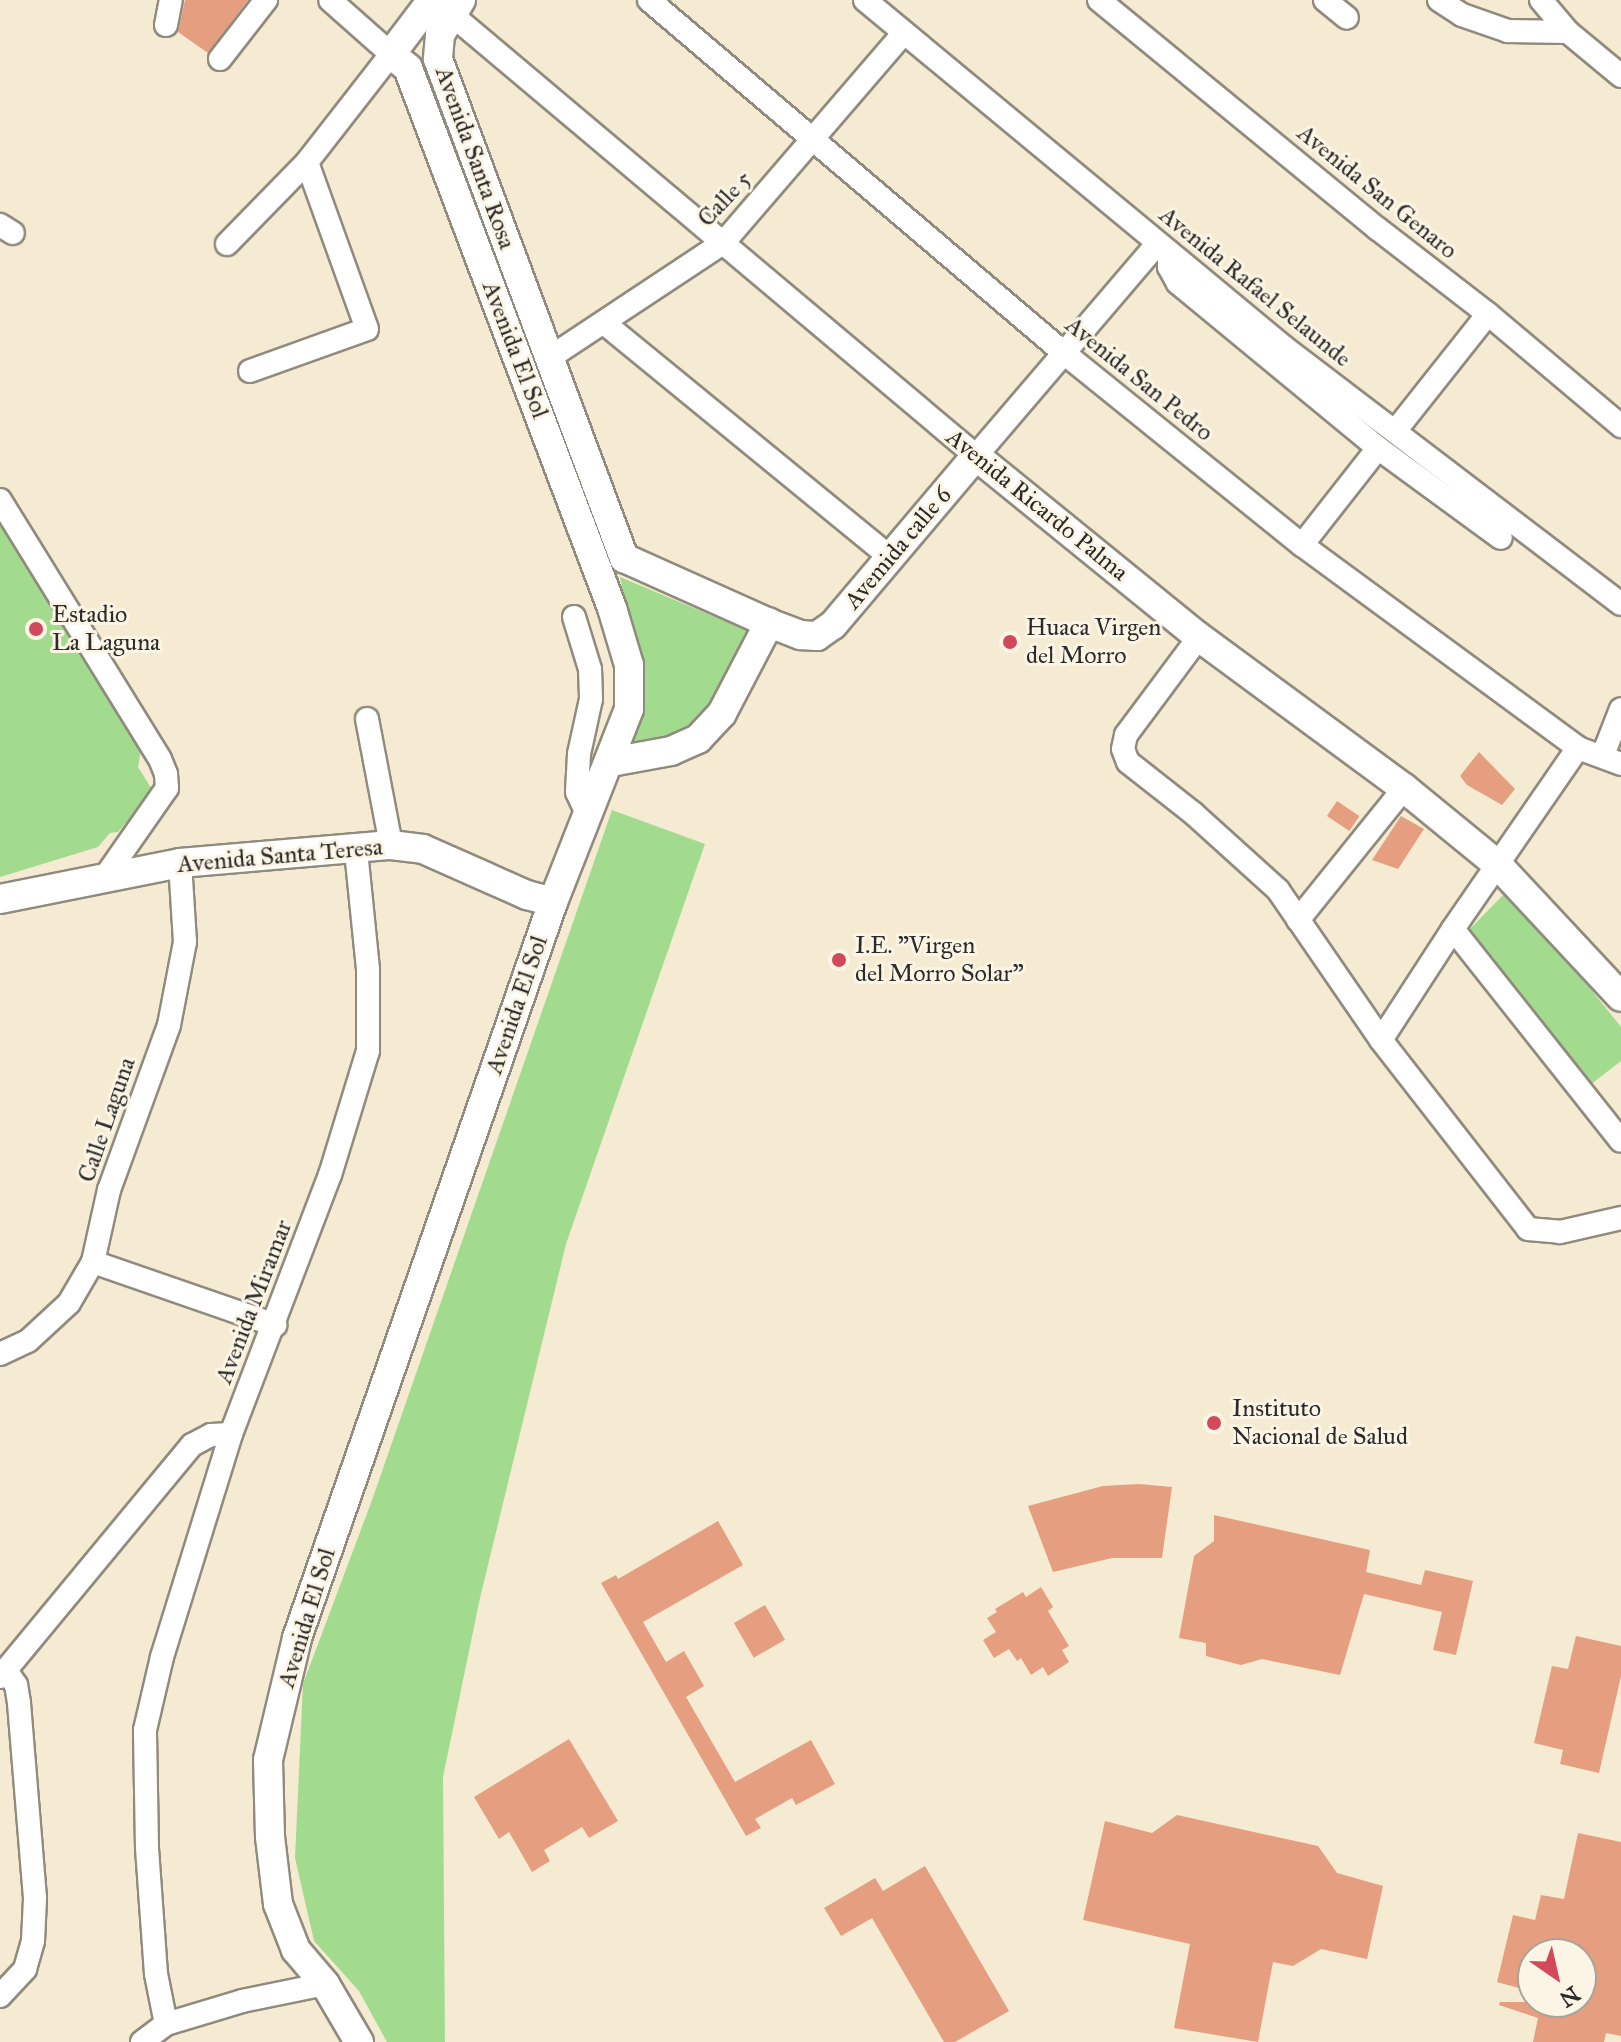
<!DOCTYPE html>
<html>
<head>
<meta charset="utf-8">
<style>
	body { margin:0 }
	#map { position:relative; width:1621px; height:2042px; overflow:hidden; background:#f5ebd2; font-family:"IM FELL Great Primer",serif }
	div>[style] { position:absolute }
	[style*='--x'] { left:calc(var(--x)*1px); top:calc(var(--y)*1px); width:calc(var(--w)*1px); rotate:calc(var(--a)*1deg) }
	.green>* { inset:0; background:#a2db8d }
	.building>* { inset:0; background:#e59e7f; transform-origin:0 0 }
	.roads { filter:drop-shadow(2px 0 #908b7e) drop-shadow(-2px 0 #908b7e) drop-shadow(0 2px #908b7e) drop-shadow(0 -2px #908b7e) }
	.minor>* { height:22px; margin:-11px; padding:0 11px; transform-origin:11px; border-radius:11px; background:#fff }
	.tertiary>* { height:28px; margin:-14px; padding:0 14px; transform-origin:14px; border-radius:14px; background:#fff }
	.dots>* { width:22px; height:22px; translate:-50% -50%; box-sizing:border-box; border:4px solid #fcf5e5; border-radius:50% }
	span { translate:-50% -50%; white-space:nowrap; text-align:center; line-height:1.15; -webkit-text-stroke:6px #fcf5e5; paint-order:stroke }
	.street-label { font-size:24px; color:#2b2b2b }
	.poi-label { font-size:24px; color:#2b2b2b }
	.left { translate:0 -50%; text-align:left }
	.north { position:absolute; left:1517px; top:1938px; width:80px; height:80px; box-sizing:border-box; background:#fcf5e5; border:2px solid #a8a49b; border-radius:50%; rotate:146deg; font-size:22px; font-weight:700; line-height:32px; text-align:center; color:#2b2b2b }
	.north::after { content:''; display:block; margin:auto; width:28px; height:36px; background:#d1495b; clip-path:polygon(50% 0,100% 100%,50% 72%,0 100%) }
</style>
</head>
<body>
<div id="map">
	<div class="green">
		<div style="clip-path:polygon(0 513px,142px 745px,138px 767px,153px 791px,118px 832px,110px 833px,98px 847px,0 877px)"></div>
		<div style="clip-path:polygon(620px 577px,751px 632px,722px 695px,697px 724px,658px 741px,630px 747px,641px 719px,638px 669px)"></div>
		<div style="clip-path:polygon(612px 810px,705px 844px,566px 1244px,480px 1598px,443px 1777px,445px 2042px,387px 2042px,359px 1991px,314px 1941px,295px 1858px,303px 1684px,371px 1503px)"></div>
		<div style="clip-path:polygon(1510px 888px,1621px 1027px,1621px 1061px,1586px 1088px,1464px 935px)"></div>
	</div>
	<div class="building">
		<div style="clip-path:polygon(185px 0,248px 0,208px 53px,178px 32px)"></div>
		<div style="clip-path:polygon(1479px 752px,1515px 789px,1502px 805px,1467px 785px,1460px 776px)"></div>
		<div style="left:1337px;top:801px;width:27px;height:18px;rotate:34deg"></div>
		<div style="clip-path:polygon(1401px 816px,1424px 829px,1398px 869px,1372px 860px)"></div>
		<div style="clip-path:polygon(1139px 1484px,1172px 1487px,1162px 1558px,1112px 1558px,1053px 1572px,1028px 1506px,1103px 1486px)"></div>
		<div style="clip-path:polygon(1214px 1515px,1370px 1550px,1366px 1572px,1421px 1585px,1425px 1570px,1473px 1581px,1456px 1655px,1433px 1650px,1442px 1612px,1364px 1594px,1340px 1675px,1262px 1659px,1241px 1665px,1206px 1656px,1206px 1643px,1179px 1638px,1194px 1556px,1214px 1541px)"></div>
		<div style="clip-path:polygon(718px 1521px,743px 1565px,643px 1622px,666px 1662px,684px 1651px,704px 1686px,686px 1697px,735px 1782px,811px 1740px,835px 1784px,796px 1805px,792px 1798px,755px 1819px,761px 1828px,746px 1836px,601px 1583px,616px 1575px,618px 1579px)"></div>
		<div style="clip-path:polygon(1041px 1587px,1053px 1607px,1048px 1611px,1069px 1646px,1062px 1650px,1069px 1662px,1048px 1676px,1043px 1667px,1031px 1675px,1021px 1658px,1017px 1661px,1009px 1649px,994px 1658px,983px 1640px,996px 1632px,987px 1618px,997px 1612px,995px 1609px,1023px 1592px,1026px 1597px)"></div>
		<div style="left:765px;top:1605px;width:40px;height:36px;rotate:60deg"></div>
		<div style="clip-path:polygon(1576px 1636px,1621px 1646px,1621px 1676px,1599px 1773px,1560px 1764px,1563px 1750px,1534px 1743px,1552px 1666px,1568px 1669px)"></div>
		<div style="clip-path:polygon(569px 1739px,618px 1821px,589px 1838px,582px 1827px,544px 1850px,550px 1861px,532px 1872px,509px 1832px,499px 1839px,474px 1797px)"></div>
		<div style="clip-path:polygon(1177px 1815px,1318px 1846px,1337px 1873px,1383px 1886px,1367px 1959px,1321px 1949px,1293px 1966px,1273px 1962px,1258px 2042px,1174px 2028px,1190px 1944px,1083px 1920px,1105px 1821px,1152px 1833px)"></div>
		<div style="clip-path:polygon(1578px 1833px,1621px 1842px,1621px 2036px,1606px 2033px,1604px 2042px,1533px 2042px,1538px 2018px,1499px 2005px,1500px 2002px,1581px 2002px,1581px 1954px,1533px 1954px,1533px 1992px,1497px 1982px,1513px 1915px,1535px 1920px,1541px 1895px,1564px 1899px)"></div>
		<div style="clip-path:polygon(925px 1866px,1009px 2011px,955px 2042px,944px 2042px,872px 1918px,841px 1936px,824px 1908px,875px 1878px,883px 1891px)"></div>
	</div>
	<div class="roads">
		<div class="minor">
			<div style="--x:649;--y:0;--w:545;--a:40.38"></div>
			<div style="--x:1064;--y:353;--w:306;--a:38.9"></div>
			<div style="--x:1302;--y:545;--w:343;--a:36.3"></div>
			<div style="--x:1578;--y:748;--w:46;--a:20.4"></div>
			<div style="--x:865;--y:0;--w:545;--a:39.64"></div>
			<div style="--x:1285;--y:348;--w:422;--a:37.3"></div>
			<div style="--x:1099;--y:0;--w:361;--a:39.4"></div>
			<div style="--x:1378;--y:229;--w:139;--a:37.7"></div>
			<div style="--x:1488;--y:314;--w:174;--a:40.1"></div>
			<div style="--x:1325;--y:0;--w:28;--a:39"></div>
			<div style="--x:1439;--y:0;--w:27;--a:33"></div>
			<div style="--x:1462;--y:15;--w:49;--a:19.2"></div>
			<div style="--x:1508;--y:31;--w:60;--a:1"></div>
			<div style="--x:1541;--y:0;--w:42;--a:49.8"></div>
			<div style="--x:1568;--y:32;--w:69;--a:39.7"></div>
			<div style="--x:451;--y:14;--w:686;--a:40.09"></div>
			<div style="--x:976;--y:456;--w:280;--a:-49.5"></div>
			<div style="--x:166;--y:25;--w:25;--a:-79"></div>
			<div style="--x:220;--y:59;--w:75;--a:-52.1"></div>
			<div style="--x:0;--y:225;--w:15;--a:32"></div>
			<div style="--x:227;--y:244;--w:115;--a:-45.7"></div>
			<div style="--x:307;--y:162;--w:137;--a:-52.1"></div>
			<div style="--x:391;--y:54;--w:81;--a:-138.5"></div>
			<div style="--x:1169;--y:252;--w:15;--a:90"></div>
			<div style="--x:1169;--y:267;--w:18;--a:61"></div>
			<div style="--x:1178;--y:283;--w:259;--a:39.5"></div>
			<div style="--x:1378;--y:448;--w:152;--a:36.2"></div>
			<div style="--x:604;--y:323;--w:368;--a:39.3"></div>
			<div style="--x:549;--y:358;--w:210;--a:-33.5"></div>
			<div style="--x:724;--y:242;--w:274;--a:-49.3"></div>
			<div style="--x:250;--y:371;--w:124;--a:-19.7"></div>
			<div style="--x:367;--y:329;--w:177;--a:-109.8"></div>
			<div style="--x:1396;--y:430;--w:148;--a:-51.6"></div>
			<div style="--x:0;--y:500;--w:304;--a:58.3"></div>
			<div style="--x:160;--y:759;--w:16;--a:68"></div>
			<div style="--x:166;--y:774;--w:14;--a:86"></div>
			<div style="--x:167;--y:788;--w:108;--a:124.9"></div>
			<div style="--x:1302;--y:545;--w:123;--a:-51.9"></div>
			<div style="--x:574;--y:617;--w:54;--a:72.9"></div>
			<div style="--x:590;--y:669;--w:30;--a:88"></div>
			<div style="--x:591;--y:699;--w:56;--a:102.3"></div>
			<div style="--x:579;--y:754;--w:38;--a:93"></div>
			<div style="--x:577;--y:792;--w:23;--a:65"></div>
			<div style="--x:1199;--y:637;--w:122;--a:126.7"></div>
			<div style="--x:1126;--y:735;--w:14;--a:102"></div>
			<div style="--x:1123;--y:749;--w:14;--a:69"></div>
			<div style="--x:1128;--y:762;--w:84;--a:38.2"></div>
			<div style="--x:1194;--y:814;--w:113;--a:42.1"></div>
			<div style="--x:1278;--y:890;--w:182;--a:55.5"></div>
			<div style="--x:1381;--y:1040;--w:239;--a:52.1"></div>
			<div style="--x:1528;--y:1229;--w:32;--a:5"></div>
			<div style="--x:1560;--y:1232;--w:63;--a:-12.9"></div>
			<div style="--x:367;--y:719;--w:128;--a:79.2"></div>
			<div style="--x:1603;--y:755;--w:49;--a:-68.6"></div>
			<div style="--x:1298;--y:920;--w:169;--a:-51.2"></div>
			<div style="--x:1453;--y:929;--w:270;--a:51.6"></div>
			<div style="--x:1381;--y:1040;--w:132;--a:-57"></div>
			<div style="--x:1453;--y:929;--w:220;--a:-55.4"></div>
			<div style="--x:93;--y:1262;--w:193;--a:19.1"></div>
			<div style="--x:0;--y:1354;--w:31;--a:-25"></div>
			<div style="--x:28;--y:1341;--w:56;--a:-42.8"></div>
			<div style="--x:69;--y:1303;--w:48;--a:-59.7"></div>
			<div style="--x:93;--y:1262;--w:74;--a:-77.5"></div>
			<div style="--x:109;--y:1190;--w:176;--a:-70"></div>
			<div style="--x:169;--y:1025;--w:85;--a:-79.1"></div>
			<div style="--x:185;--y:942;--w:79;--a:-93.6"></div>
			<div style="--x:0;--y:1677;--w:301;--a:-50.4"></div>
			<div style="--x:192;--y:1445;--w:21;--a:-28"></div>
			<div style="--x:211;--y:1435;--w:20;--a:-3"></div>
			<div style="--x:0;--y:1996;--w:37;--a:-47"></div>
			<div style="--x:25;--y:1969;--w:29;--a:-74"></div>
			<div style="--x:33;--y:1941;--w:43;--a:-87.3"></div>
			<div style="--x:35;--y:1898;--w:196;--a:-94.7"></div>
			<div style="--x:19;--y:1703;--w:18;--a:-99"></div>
			<div style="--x:16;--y:1685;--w:18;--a:-124"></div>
			<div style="--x:166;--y:2024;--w:51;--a:-101.3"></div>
			<div style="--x:156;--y:1974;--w:127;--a:-94.1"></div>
			<div style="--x:147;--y:1847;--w:117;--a:-91"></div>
			<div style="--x:145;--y:1730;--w:75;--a:-76.9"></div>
			<div style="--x:162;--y:1657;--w:233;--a:-72.8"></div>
			<div style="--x:231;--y:1434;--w:277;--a:-69.1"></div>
			<div style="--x:330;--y:1175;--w:130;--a:-73"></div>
			<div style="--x:368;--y:1051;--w:82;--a:-90"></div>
			<div style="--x:368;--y:969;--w:119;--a:-95.8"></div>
			<div style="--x:142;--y:2042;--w:30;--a:-37"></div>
			<div style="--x:166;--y:2024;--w:79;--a:-16.8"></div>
			<div style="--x:242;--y:2001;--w:85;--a:-11.6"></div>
		</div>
		<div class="tertiary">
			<div style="--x:461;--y:0;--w:41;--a:121"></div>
			<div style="--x:440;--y:35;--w:24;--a:95"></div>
			<div style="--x:438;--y:59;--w:533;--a:69.56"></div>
			<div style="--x:624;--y:558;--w:159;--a:24.1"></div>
			<div style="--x:769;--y:623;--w:34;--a:21"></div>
			<div style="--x:801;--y:635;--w:16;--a:4"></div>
			<div style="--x:817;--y:636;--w:19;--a:-35"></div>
			<div style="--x:833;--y:625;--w:221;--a:-49.8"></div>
			<div style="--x:976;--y:456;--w:287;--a:39.1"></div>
			<div style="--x:1199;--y:637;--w:255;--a:36.4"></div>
			<div style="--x:1404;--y:788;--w:122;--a:39.3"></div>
			<div style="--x:1498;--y:865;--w:180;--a:47"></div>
			<div style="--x:611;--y:762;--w:61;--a:-10.4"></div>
			<div style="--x:671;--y:751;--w:30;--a:-24"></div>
			<div style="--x:698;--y:739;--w:35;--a:-47"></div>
			<div style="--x:722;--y:713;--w:102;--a:-62.4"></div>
			<div style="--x:0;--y:899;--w:184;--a:-11.3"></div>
			<div style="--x:180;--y:863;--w:212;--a:-4.9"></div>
			<div style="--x:391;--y:845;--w:32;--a:7"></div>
			<div style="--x:423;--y:849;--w:114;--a:23.9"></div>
			<div style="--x:527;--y:895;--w:27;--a:15"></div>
			<div style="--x:359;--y:2042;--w:67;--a:-120.4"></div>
			<div style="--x:325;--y:1984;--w:45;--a:-130.5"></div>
			<div style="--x:296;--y:1950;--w:49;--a:-111.4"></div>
			<div style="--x:278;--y:1904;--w:67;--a:-96.8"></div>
			<div style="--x:270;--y:1837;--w:77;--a:-91.5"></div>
			<div style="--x:268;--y:1760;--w:125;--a:-76.6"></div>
			<div style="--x:297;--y:1638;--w:779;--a:-70.82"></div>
			<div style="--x:553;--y:902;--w:207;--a:-68.5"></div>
			<div style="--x:629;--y:709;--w:44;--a:-90"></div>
			<div style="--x:629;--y:665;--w:59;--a:-106.6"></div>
			<div style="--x:612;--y:608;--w:577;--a:-110.7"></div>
			<div style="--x:408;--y:68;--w:22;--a:-141"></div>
			<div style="--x:391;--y:54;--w:68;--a:-52.8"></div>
		</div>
	</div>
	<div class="dots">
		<div style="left:36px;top:629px;background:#d1495b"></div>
		<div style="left:1010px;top:642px;background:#d1495b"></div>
		<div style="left:839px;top:960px;background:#d1495b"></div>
		<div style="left:1214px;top:1423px;background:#d1495b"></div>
	</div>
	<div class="street-label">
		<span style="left:475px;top:158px;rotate:70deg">Avenida Santa Rosa</span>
		<span style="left:1377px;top:192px;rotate:39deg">Avenida San Genaro</span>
		<span style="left:725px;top:199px;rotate:-47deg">Calle 5</span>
		<span style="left:1255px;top:287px;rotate:39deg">Avenida Rafael Selaunde</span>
		<span style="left:515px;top:350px;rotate:69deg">Avenida El Sol</span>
		<span style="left:1139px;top:379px;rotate:39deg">Avenida San Pedro</span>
		<span style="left:1037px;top:505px;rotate:39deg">Avenida Ricardo Palma</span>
		<span style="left:898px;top:548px;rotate:-50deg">Avemida calle 6</span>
		<span style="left:280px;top:856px;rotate:-5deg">Avenida Santa Teresa</span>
		<span style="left:517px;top:1005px;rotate:-71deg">Avenida El Sol</span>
		<span style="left:107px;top:1120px;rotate:-71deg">Calle Laguna</span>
		<span style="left:254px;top:1302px;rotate:-69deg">Avenida Miramar</span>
		<span style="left:307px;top:1618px;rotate:-73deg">Avenida El Sol</span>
	</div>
	<div class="poi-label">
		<span class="left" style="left:52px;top:629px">Estadio<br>La Laguna</span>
		<span class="left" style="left:1026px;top:642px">Huaca Virgen<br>del Morro</span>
		<span class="left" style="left:855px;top:960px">I.E. "Virgen<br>del Morro Solar"</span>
		<span class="left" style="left:1232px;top:1423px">Instituto<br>Nacional de Salud</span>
	</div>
	<div class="north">N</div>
</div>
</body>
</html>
